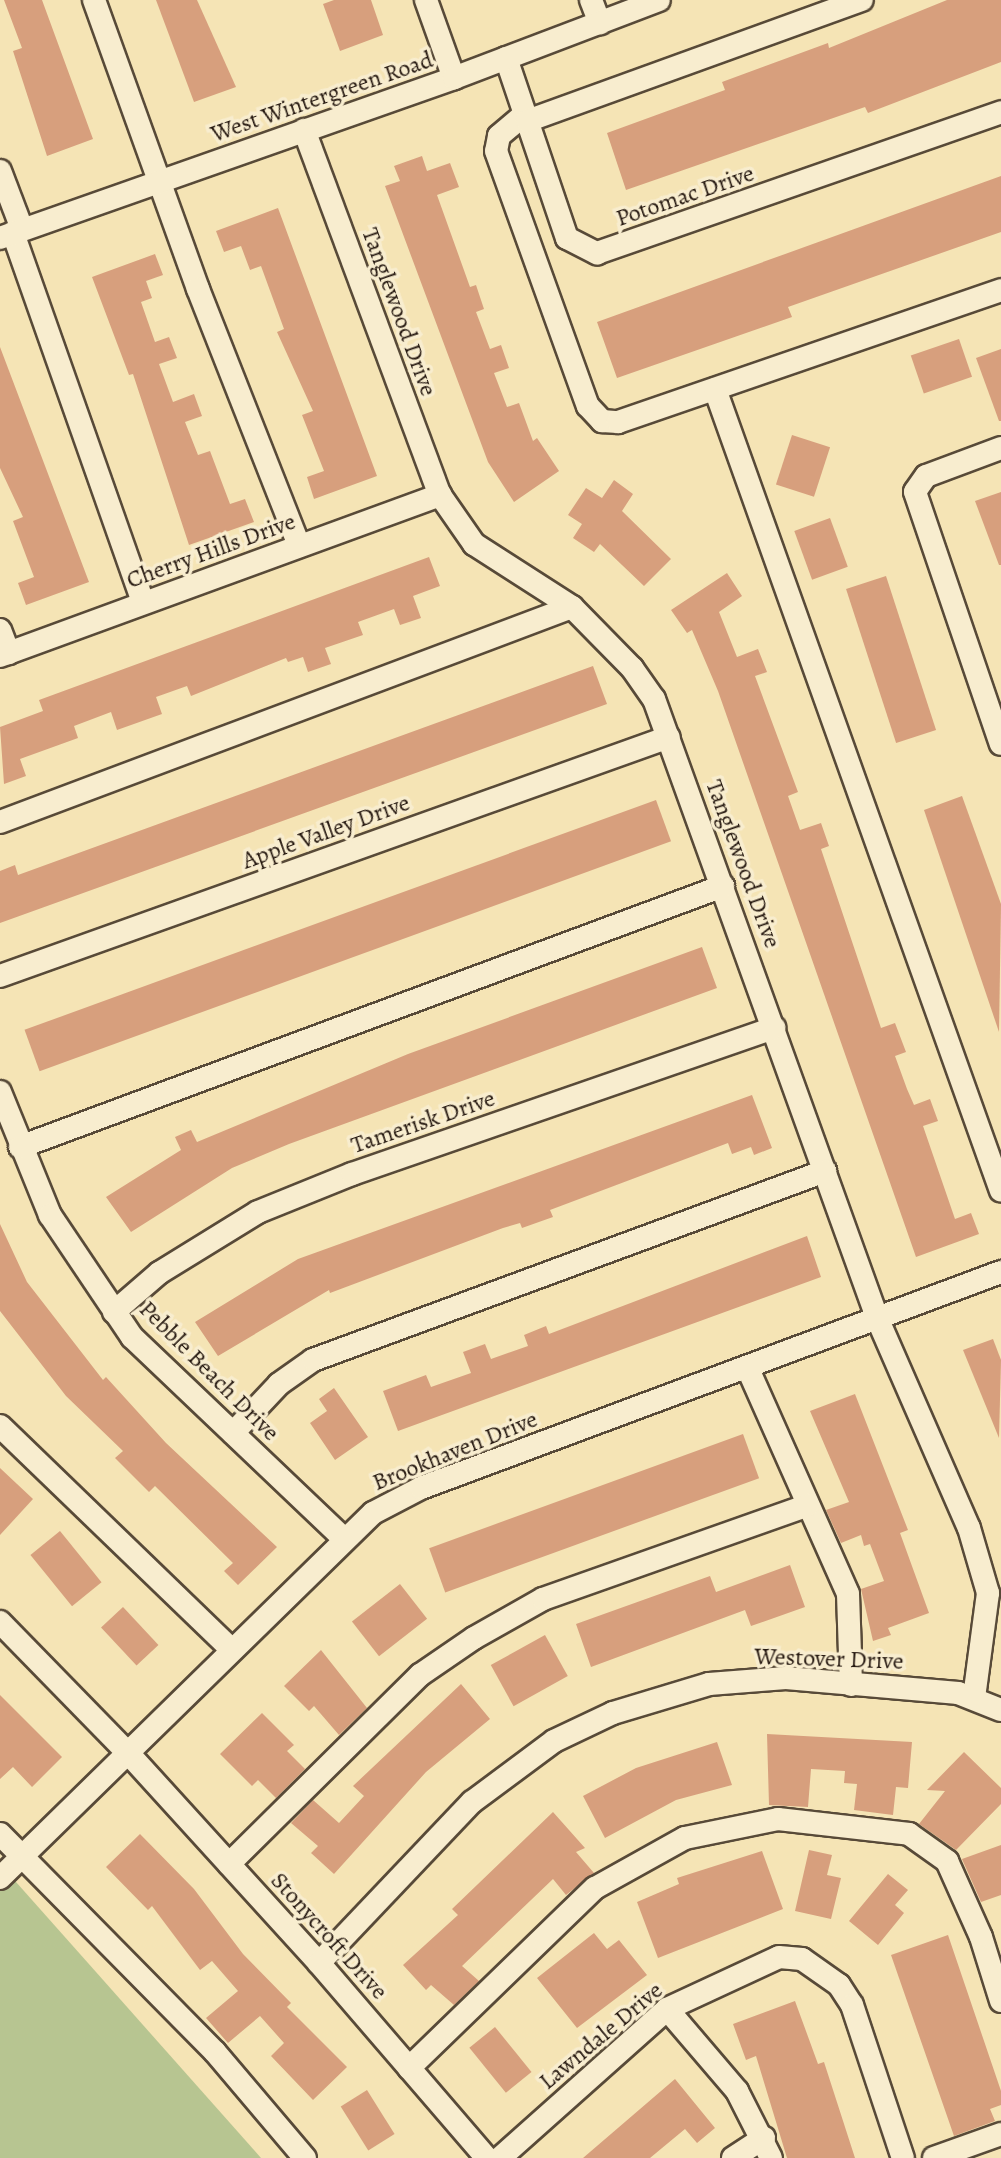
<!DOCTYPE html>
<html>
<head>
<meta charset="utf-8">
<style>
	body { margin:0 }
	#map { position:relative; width:1001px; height:2158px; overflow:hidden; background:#f5e4b5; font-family:Alegreya,serif }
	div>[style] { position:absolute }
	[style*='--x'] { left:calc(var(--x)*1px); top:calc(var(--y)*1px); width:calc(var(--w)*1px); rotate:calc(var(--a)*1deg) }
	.green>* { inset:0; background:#b7c591 }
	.building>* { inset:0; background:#d79f7d; transform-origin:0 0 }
	.roads { filter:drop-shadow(2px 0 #584a38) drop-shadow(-2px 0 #584a38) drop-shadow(0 2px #584a38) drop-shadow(0 -2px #584a38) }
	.minor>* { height:22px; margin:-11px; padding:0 11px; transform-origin:11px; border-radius:11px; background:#f8edcf }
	span { translate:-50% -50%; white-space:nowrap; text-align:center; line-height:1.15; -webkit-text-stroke:7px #f8edcf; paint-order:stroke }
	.street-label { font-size:24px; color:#24170f }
</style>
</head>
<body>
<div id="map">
	<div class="green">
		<div style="clip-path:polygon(0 1864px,96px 1972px,261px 2158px,0 2158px)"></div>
	</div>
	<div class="building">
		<div style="clip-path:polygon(4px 0,42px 0,93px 139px,47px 156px,13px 51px,22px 48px)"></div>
		<div style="clip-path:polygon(156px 0,197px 0,236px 87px,194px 102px)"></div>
		<div style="clip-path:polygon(334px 0,371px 0,383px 35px,340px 51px,323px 4px)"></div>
		<div style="clip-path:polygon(947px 0,1001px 0,1001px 62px,868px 113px,865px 107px,626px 190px,607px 133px,725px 90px,722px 82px,828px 43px,829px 48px)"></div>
		<div style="clip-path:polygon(422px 156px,427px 171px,450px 163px,459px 187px,437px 195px,470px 287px,476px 285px,484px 309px,476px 312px,490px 349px,501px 345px,509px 368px,494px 373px,507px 407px,519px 403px,533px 441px,537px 438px,559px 471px,514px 502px,488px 462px,385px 186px,400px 181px,394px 166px)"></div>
		<div style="clip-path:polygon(1001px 176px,1001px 232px,788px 307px,792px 317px,617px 378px,597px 322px)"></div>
		<div style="clip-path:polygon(278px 208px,377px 476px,314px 499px,307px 477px,324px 471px,302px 415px,313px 411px,277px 332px,284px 329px,261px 266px,250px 270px,241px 246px,224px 252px,216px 231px)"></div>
		<div style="clip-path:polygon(155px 254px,163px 275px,146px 281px,152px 298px,141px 302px,155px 342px,169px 337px,177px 358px,159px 364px,173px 402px,194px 394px,202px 416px,185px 422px,198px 455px,210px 451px,230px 504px,245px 499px,254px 522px,189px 545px,133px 374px,129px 375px,92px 277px)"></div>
		<div style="left:959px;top:339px;width:40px;height:51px;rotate:71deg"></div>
		<div style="clip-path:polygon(0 347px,89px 582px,26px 605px,18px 583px,34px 577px,13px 521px,23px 517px,0 468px)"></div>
		<div style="clip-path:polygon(1001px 349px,1001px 421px,999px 421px,976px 358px)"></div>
		<div style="left:792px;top:435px;width:40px;height:52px;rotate:18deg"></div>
		<div style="clip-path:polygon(614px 480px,633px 494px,622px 511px,671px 559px,644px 586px,600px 544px,594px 552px,573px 538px,582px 524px,568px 515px,586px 488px,602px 498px)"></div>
		<div style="clip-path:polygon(1001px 492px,1001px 565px,999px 565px,975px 501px)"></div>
		<div style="left:830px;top:518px;width:52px;height:38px;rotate:70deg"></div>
		<div style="clip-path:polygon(429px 557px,440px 586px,413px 596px,421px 618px,400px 625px,394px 609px,358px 622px,363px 635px,325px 648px,331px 664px,308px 672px,303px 657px,288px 662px,286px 658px,191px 696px,187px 686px,156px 697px,162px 714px,117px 730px,111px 712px,74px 726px,78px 738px,20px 759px,26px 776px,4px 784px,0 727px,43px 711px,39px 700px)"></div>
		<div style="clip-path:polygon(727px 573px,742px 596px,719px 612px,737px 657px,758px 649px,767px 672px,755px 676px,798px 792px,788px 796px,800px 830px,821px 823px,829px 846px,821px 849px,881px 1028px,895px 1023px,906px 1052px,895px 1056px,907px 1089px,914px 1105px,930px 1099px,938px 1121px,923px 1126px,955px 1219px,971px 1213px,979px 1234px,916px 1257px,718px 691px,692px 630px,687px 633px,671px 610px)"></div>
		<div style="left:886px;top:576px;width:162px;height:42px;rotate:72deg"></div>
		<div style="clip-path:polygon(593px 666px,607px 704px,0 923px,0 871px,15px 865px,18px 875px)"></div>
		<div style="clip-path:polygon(962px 796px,1001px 904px,999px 1032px,924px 810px)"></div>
		<div style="left:656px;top:800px;width:44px;height:672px;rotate:70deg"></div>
		<div style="clip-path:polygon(702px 947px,717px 988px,289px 1144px,232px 1168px,131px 1232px,106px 1197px,181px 1150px,175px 1137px,191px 1130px,197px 1142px,408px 1054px)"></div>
		<div style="clip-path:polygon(752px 1095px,772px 1148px,754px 1155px,751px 1147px,732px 1154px,728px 1143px,550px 1210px,553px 1217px,522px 1228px,520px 1223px,503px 1228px,330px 1293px,329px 1290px,218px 1356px,195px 1322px,298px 1259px)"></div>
		<div style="clip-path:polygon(0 1224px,27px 1282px,103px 1380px,106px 1377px,166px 1443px,277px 1547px,238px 1585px,224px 1571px,233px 1563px,155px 1486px,149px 1492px,115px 1458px,123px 1451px,66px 1396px,0 1311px)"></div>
		<div style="clip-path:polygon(807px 1236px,821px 1277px,398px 1431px,383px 1391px,426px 1375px,431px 1387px,471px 1373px,463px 1352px,485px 1344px,491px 1359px,528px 1346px,524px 1335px,546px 1326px,549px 1334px)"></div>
		<div style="clip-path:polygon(993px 1339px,1001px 1360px,999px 1438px,963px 1350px)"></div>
		<div style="clip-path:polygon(334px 1388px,368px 1437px,335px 1460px,310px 1423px,327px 1411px,319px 1399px)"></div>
		<div style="clip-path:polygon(855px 1394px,908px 1530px,900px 1533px,929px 1613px,888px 1628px,891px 1635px,873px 1641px,861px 1589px,884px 1581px,870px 1544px,864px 1546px,861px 1535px,841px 1543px,826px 1510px,849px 1502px,810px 1411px)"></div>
		<div style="left:743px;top:1434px;width:47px;height:334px;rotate:70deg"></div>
		<div style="clip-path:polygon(0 1468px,33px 1499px,0 1535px)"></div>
		<div style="left:60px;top:1531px;width:66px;height:38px;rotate:51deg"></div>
		<div style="clip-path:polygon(790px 1565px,805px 1607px,751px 1626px,745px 1610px,591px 1667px,576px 1624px,710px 1576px,716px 1592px)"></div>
		<div style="left:400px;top:1584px;width:44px;height:61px;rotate:52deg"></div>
		<div style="left:123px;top:1607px;width:52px;height:30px;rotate:47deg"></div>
		<div style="left:545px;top:1635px;width:47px;height:62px;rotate:61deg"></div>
		<div style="clip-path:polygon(321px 1650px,367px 1708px,339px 1735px,314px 1706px,309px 1711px,284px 1686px)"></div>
		<div style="clip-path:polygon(461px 1684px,490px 1719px,426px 1772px,334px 1874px,311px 1853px,318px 1846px,291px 1823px,313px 1800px,339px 1823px,364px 1796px,353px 1786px)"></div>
		<div style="clip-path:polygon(0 1695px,62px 1757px,32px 1787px,13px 1767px,0 1779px)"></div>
		<div style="clip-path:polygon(262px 1713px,294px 1745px,287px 1751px,305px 1769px,276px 1798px,258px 1780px,252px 1786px,220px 1754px)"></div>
		<div style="clip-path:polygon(767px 1734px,912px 1742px,908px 1788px,896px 1787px,893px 1815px,854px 1810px,857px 1784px,844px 1783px,845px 1771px,811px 1769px,808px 1807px,769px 1805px)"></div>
		<div style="clip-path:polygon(717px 1742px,732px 1785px,676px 1800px,605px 1838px,583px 1796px,636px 1768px)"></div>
		<div style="clip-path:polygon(964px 1752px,1001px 1788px,1001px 1804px,956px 1850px,919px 1824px,945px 1791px,927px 1790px)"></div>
		<div style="clip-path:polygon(553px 1812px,585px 1848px,576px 1852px,594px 1873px,566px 1895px,553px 1879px,462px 1966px,479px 1981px,454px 2005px,431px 1985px,426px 1990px,403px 1965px,458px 1915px,452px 1909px)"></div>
		<div style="clip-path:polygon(140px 1834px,194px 1889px,243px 1954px,291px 2003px,287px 2007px,347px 2067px,313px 2100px,271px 2056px,284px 2043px,260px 2016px,228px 2043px,206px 2018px,238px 1991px,212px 1961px,200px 1970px,152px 1906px,148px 1910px,106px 1867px)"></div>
		<div style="clip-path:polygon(1001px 1845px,1001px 1895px,981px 1902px,962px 1859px)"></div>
		<div style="clip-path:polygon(809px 1850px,832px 1855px,827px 1875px,841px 1878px,831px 1919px,795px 1911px)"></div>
		<div style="clip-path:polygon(762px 1851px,783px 1909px,658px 1958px,637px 1902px,679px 1884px,677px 1878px)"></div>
		<div style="clip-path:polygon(888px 1874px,908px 1890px,895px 1905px,904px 1913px,878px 1945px,849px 1921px)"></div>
		<div style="clip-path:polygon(594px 1933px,607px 1949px,619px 1940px,647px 1975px,577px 2028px,537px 1978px)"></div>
		<div style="clip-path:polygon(948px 1935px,1001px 2091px,1001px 2105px,990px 2109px,995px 2121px,954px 2136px,891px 1955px)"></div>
		<div style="clip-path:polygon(795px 2001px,818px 2064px,824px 2062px,855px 2158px,787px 2158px,756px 2056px,746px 2060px,733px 2024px)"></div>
		<div style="left:495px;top:2027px;width:58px;height:33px;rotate:51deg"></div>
		<div style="clip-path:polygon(675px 2079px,715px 2128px,697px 2143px,685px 2129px,650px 2158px,583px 2158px)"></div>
		<div style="left:367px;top:2090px;width:52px;height:31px;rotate:58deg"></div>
	</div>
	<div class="roads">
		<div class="minor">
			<div style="--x:94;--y:0;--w:307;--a:70.2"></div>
			<div style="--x:198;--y:289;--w:276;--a:68.5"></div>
			<div style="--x:426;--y:0;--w:83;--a:70.3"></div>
			<div style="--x:591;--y:0;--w:25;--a:69"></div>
			<div style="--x:506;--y:58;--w:190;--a:71.3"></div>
			<div style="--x:567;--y:238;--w:34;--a:27"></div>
			<div style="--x:597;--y:253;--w:428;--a:-19.2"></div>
			<div style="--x:525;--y:114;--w:34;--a:140"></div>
			<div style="--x:499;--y:136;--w:15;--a:101"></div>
			<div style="--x:496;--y:151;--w:271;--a:70.2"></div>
			<div style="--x:588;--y:406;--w:21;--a:47"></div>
			<div style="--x:602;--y:421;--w:16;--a:4"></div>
			<div style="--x:618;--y:422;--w:405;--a:-19"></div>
			<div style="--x:527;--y:121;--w:356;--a:-19.9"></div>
			<div style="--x:304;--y:130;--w:390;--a:69.6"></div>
			<div style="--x:440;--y:495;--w:60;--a:55.2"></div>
			<div style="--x:474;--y:544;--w:117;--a:32.7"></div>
			<div style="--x:572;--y:607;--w:86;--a:45.5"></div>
			<div style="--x:632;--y:668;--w:38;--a:55"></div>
			<div style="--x:654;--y:699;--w:660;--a:70.17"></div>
			<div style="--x:878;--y:1320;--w:227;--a:66.4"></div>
			<div style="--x:969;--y:1528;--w:68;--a:73.7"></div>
			<div style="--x:988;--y:1593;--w:106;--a:97.6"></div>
			<div style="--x:0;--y:171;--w:62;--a:69.2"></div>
			<div style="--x:13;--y:233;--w:392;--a:70.6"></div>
			<div style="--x:0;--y:238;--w:481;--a:-19.4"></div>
			<div style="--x:454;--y:78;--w:219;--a:-20.8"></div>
			<div style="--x:715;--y:389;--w:851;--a:70.37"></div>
			<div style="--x:1001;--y:448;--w:80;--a:159.5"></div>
			<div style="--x:926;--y:476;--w:19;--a:125"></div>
			<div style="--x:915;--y:492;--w:266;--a:71.2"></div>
			<div style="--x:0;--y:630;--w:25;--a:69"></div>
			<div style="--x:0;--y:656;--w:469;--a:-20.1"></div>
			<div style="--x:0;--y:822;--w:611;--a:-20.6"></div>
			<div style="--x:0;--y:976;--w:710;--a:-19.66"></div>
			<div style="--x:0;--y:1092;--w:133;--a:67.9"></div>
			<div style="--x:50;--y:1215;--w:147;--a:56.1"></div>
			<div style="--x:132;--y:1337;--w:293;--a:43.6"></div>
			<div style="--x:20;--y:1147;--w:750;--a:-20.37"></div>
			<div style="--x:114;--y:1312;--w:60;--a:-40.9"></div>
			<div style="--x:159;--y:1273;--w:116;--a:-31.6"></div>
			<div style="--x:258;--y:1212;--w:101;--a:-22"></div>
			<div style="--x:352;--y:1174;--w:447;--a:-19.1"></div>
			<div style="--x:748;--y:1369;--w:246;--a:66"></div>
			<div style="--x:848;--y:1594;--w:91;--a:88.1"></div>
			<div style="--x:0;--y:1426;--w:322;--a:44"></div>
			<div style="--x:233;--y:1433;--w:67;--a:-46.8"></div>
			<div style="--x:279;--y:1384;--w:42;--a:-35.2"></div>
			<div style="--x:313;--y:1360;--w:546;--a:-20.26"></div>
			<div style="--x:0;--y:1622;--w:183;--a:45.7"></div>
			<div style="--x:128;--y:1753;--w:284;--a:47.7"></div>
			<div style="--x:319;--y:1963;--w:257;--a:49.3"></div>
			<div style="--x:0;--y:1834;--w:306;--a:45.4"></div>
			<div style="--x:215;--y:2052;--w:139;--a:49.7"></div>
			<div style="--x:229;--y:1864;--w:269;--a:-44.7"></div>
			<div style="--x:420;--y:1675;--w:65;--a:-34.4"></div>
			<div style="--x:474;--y:1638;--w:79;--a:-29.5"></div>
			<div style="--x:543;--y:1599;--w:281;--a:-19.5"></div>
			<div style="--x:0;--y:1878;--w:522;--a:-44.38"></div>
			<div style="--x:373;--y:1513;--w:54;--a:-27.5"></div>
			<div style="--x:421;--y:1488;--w:619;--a:-20.43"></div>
			<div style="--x:319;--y:1963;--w:222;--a:-46.5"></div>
			<div style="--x:472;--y:1802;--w:102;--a:-36.6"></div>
			<div style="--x:554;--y:1741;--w:65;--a:-25.4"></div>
			<div style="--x:613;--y:1713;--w:100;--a:-16.8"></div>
			<div style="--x:709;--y:1684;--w:77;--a:-4.5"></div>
			<div style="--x:786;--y:1678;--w:173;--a:5"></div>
			<div style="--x:958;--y:1693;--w:46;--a:21.6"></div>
			<div style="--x:667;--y:2009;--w:108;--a:49.5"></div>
			<div style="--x:737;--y:2091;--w:75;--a:63.1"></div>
			<div style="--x:409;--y:2068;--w:259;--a:-44.1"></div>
			<div style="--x:595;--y:1888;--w:103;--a:-29.1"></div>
			<div style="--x:685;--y:1838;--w:95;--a:-11.5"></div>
			<div style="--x:778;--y:1819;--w:132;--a:6.5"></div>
			<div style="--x:909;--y:1834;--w:47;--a:35.4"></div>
			<div style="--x:947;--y:1861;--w:83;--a:65.9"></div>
			<div style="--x:981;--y:1937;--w:67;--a:72.6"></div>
			<div style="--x:500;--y:2158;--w:224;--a:-41.7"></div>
			<div style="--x:667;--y:2009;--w:123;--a:-24.9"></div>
			<div style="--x:779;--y:1957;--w:23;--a:5"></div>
			<div style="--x:802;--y:1959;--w:45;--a:35.1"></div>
			<div style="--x:839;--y:1985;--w:24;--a:57"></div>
			<div style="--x:852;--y:2005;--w:161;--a:71.6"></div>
			<div style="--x:733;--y:2158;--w:37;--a:-33"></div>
			<div style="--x:934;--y:2158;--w:71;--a:-19.7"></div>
		</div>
	</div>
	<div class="street-label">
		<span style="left:322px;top:97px;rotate:-19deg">West Wintergreen Road</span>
		<span style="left:685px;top:196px;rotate:-19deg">Potomac Drive</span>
		<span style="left:399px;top:312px;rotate:70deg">Tanglewood Drive</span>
		<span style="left:211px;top:551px;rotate:-20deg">Cherry Hills Drive</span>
		<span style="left:326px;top:832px;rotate:-20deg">Apple Valley Drive</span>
		<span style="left:743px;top:864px;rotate:70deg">Tanglewood Drive</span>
		<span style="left:423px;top:1122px;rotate:-19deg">Tamerisk Drive</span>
		<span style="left:209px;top:1371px;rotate:45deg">Pebble Beach Drive</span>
		<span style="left:455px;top:1451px;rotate:-22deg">Brookhaven Drive</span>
		<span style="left:829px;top:1659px;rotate:2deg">Westover Drive</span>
		<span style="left:329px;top:1936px;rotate:48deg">Stonycroft Drive</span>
		<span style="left:601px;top:2036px;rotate:-40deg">Lawndale Drive</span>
	</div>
</div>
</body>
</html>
